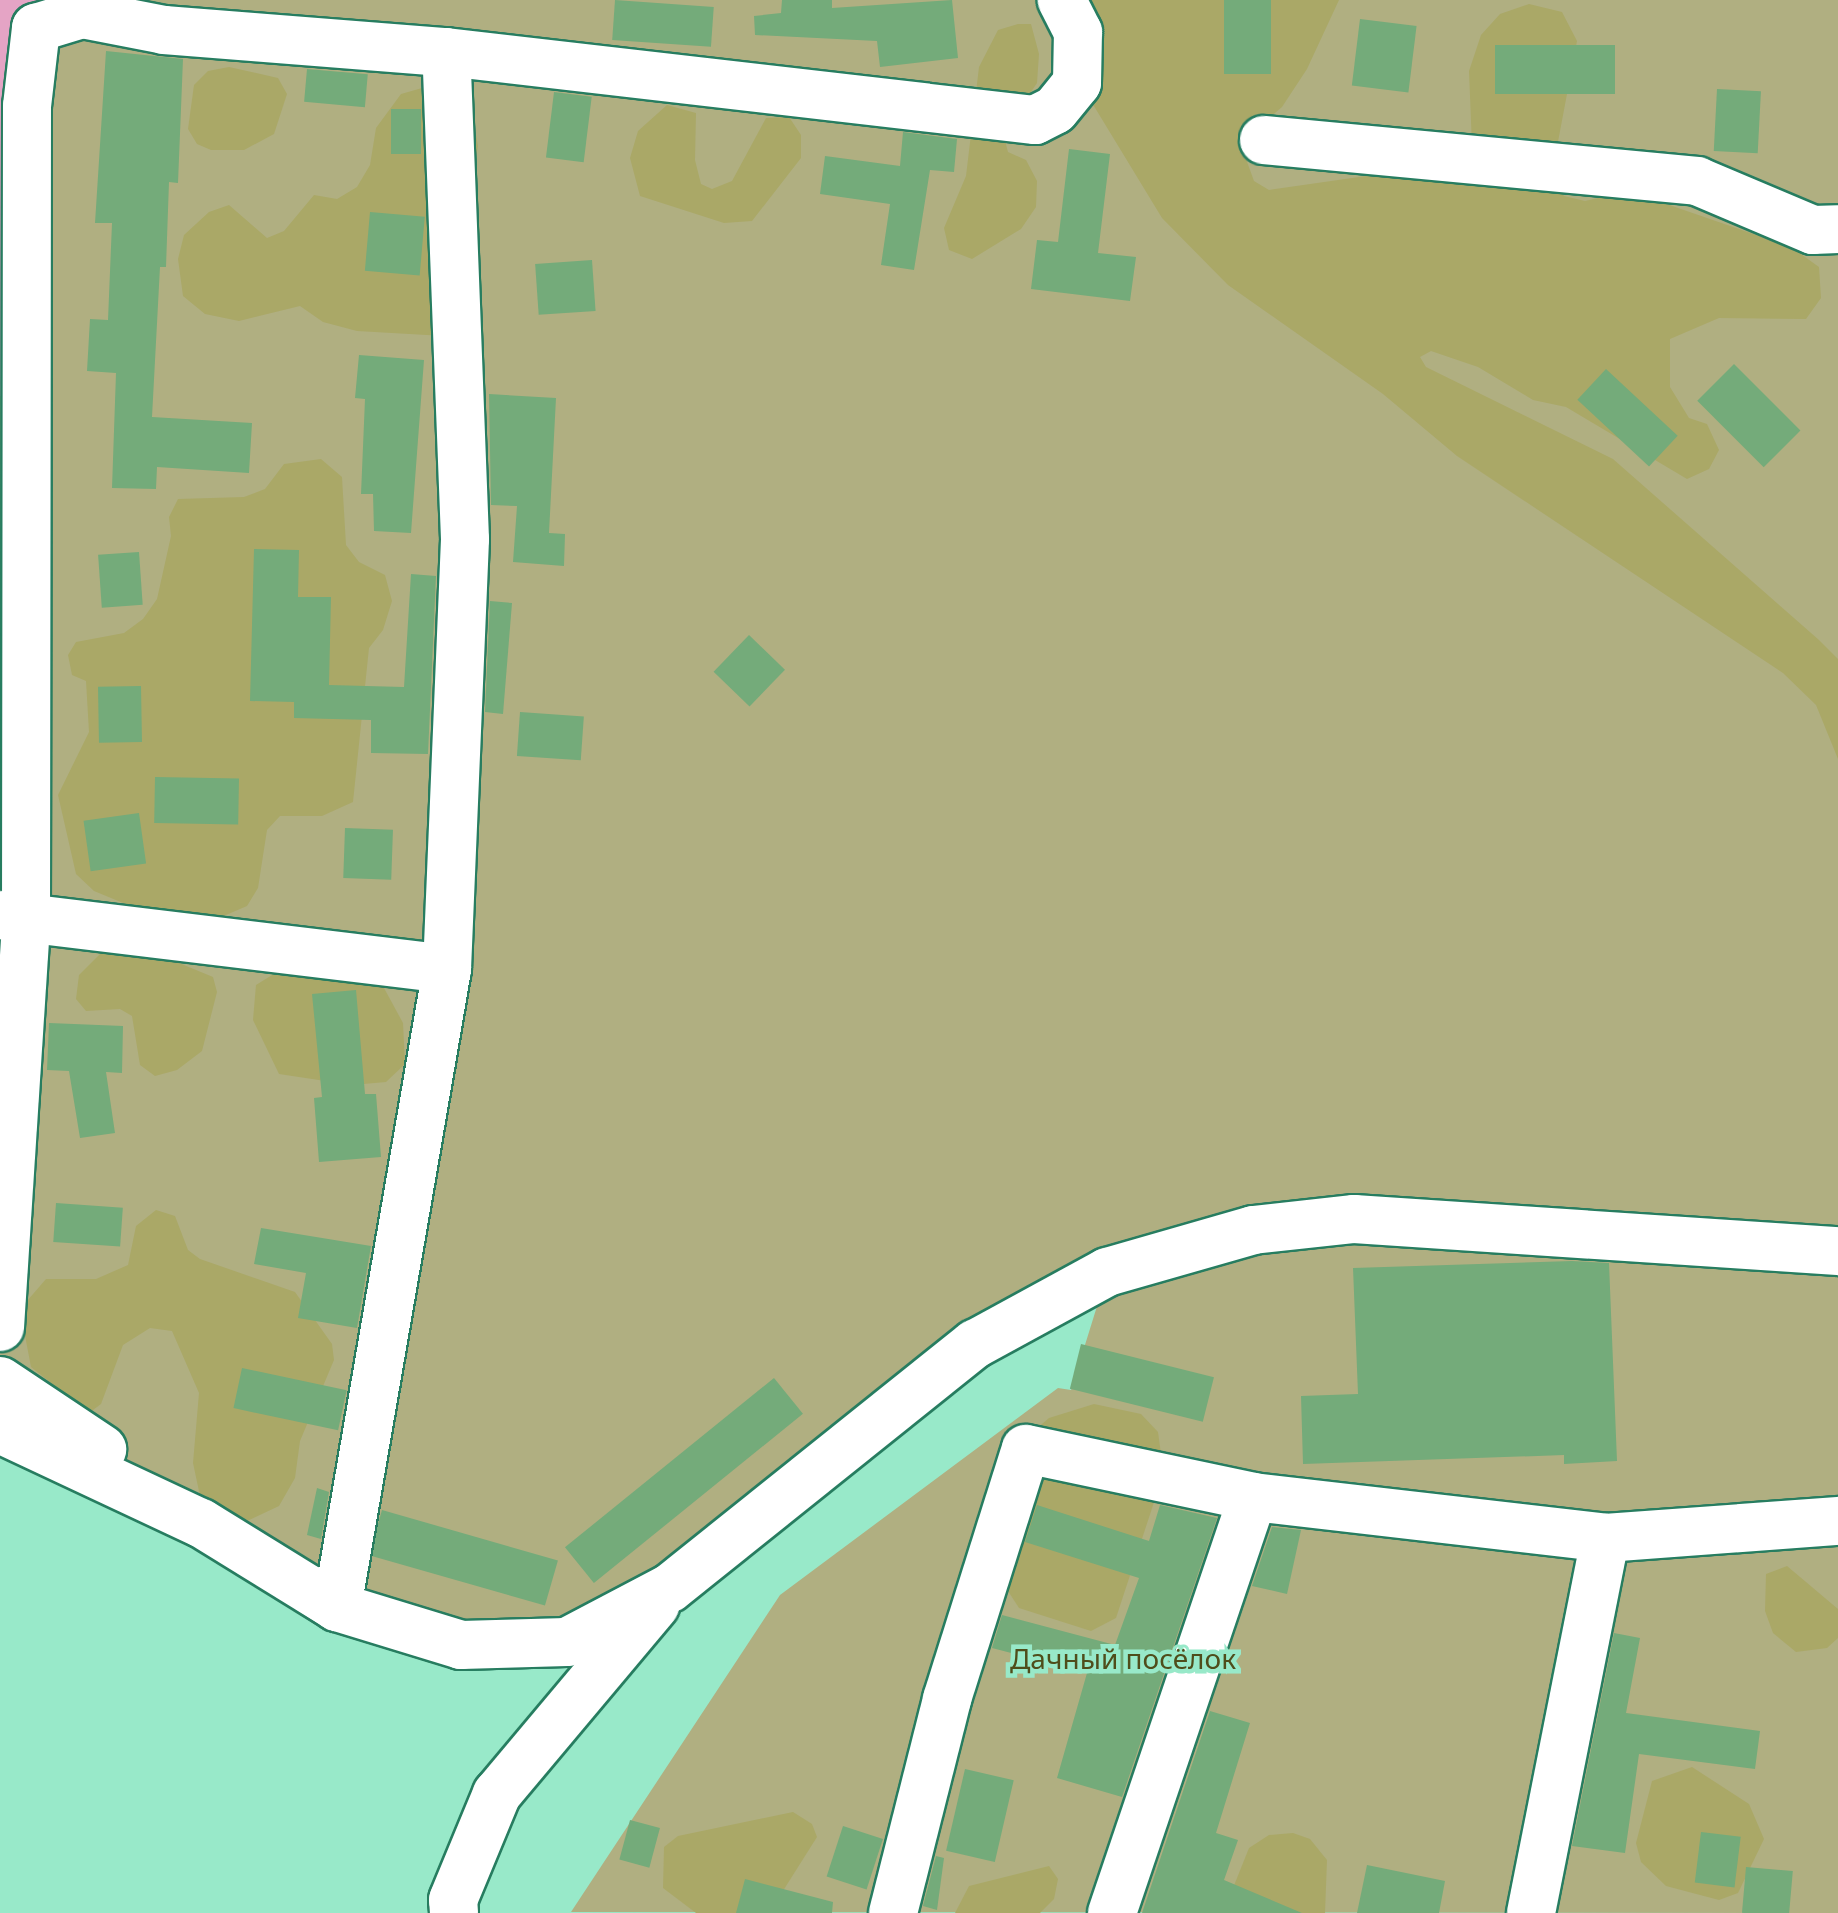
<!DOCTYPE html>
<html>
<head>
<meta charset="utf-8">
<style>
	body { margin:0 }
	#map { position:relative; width:1838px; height:1913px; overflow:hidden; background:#98e9c9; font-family:"Noto Sans",sans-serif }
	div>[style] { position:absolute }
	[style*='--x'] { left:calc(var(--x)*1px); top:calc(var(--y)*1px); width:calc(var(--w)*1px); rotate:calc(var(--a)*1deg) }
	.green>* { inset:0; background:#b0af81 }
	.forest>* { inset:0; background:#aaa867 }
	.water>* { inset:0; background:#e5a4c5 }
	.building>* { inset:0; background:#74ab7a; transform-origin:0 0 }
	.roads { filter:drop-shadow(2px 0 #277d60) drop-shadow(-2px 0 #277d60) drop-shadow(0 2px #277d60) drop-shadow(0 -2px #277d60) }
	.minor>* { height:48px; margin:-24px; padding:0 24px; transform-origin:24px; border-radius:24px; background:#fff }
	span { translate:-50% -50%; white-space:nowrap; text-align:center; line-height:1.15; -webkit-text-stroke:9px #98e9c9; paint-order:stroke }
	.park-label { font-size:28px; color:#4f4d1b }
</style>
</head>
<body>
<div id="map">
	<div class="green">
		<div style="clip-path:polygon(0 0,1838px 0,1838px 1913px,571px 1912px,780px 1595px,1058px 1388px,1071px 1390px,1107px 1274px,567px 1642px,337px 1607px,0 1381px)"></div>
	</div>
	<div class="forest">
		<div style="clip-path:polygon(1045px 0,1339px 0,1307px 69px,1282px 107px,1254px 131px,1246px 159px,1254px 181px,1269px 190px,1394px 172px,1472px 146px,1469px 71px,1481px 35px,1500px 14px,1529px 4px,1562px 12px,1577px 41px,1557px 147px,1554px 184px,1564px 196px,1585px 201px,1629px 191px,1791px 247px,1819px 267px,1821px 298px,1806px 319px,1719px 318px,1670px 339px,1670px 387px,1689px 418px,1707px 424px,1719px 450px,1709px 469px,1687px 479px,1566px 407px,1533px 400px,1478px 367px,1431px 351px,1420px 357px,1426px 367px,1613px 459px,1819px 640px,1838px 659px,1838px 759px,1816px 705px,1783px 673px,1457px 456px,1383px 394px,1228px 285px,1162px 218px,1086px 93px)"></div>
		<div style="clip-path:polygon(1018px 24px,1031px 24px,1039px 54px,1037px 83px,1003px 133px,1008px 152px,1026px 160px,1037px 181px,1036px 207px,1021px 229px,972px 259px,949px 250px,944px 228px,966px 176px,979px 67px,998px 30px)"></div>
		<div style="clip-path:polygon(229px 67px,278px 78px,287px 94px,274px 134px,244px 150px,211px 150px,197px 144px,188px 129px,194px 85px,208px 71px)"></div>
		<div style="clip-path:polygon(422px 88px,453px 88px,470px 102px,478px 146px,444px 336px,357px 331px,323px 322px,300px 306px,239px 321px,205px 314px,183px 296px,178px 259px,184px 235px,209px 212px,229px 205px,267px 238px,284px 231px,314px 195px,337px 199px,357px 187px,370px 165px,376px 128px,401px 94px)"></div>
		<div style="clip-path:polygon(667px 105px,696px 113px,695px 160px,701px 184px,712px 189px,732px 181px,766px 118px,789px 117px,801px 135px,801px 158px,752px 221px,724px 223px,640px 196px,630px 158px,638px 131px)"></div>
		<div style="clip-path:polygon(321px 459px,342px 477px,346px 545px,359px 562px,385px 575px,392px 601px,383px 630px,369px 648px,353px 802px,322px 816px,280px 816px,267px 830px,258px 888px,247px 906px,219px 918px,128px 905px,94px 891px,76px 874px,58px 795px,89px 732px,86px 681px,72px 675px,68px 655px,76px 642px,124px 633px,143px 619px,157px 599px,171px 536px,169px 517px,178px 499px,244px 497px,265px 489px,284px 464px)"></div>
		<div style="clip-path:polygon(107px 947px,150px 951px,213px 977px,217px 992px,202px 1051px,177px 1070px,155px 1076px,140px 1065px,132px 1016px,120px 1009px,86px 1011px,76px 999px,79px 975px)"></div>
		<div style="clip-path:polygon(277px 972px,350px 976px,384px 988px,403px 1023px,405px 1064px,386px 1082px,352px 1085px,279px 1074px,253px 1020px,256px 985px)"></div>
		<div style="clip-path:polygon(156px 1210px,175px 1216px,188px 1250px,200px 1259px,295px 1292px,332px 1344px,334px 1360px,300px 1441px,295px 1478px,279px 1506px,243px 1523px,218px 1518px,200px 1496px,193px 1463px,199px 1393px,172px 1331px,150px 1328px,123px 1345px,101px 1404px,89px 1413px,31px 1367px,23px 1325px,27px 1301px,46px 1279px,96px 1279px,128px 1265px,136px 1226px)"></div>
		<div style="clip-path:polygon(1094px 1404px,1141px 1414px,1158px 1432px,1161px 1454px,1159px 1487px,1116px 1618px,1091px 1631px,1019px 1608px,1008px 1591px,1003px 1559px,1021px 1442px,1049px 1418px)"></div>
		<div style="clip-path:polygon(1787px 1566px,1838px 1609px,1838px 1638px,1827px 1648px,1796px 1652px,1773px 1633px,1765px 1611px,1766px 1574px)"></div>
		<div style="clip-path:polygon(1692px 1767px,1749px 1804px,1764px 1839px,1738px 1893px,1719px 1900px,1666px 1886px,1641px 1862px,1636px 1843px,1652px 1781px)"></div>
		<div style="clip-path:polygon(793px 1812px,812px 1824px,817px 1837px,769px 1913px,696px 1913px,663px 1888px,664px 1847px,678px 1836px)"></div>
		<div style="clip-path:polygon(1293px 1833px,1310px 1839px,1327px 1860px,1325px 1913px,1223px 1913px,1249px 1848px,1269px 1835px)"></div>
		<div style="clip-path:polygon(1049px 1866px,1058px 1879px,1054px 1899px,1040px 1913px,955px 1913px,969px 1886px)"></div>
	</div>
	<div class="water">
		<div style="clip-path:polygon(0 0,91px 0,28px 38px,6px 69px,15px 129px,15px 394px,0 396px)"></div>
	</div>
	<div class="building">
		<div style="left:615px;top:0;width:99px;height:40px;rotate:4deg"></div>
		<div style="clip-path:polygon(782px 0,832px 0,832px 8px,952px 0,958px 58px,880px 67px,877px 41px,755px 35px,754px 16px,781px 13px)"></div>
		<div style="left:1224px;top:0;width:47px;height:74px"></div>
		<div style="left:1360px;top:19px;width:57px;height:67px;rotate:7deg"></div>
		<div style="left:1495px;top:45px;width:120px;height:49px"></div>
		<div style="clip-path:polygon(106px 51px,183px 59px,178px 183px,169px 182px,166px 267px,160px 267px,152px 417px,252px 423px,249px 473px,157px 467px,156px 489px,112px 488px,116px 373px,87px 371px,90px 319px,108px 320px,112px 223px,95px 223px)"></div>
		<div style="left:307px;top:69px;width:61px;height:33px;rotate:5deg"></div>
		<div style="left:1717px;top:89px;width:44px;height:62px;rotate:3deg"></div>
		<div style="left:554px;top:92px;width:38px;height:66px;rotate:7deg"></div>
		<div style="left:391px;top:109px;width:30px;height:45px"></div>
		<div style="clip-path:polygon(903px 132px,957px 139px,954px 172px,930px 170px,914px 270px,881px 265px,890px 204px,820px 194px,825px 156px,900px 166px)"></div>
		<div style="clip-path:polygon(1069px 149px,1110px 154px,1098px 253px,1136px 257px,1130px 301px,1031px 289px,1037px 240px,1058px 242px)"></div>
		<div style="left:370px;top:212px;width:55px;height:59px;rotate:5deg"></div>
		<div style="left:592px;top:260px;width:51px;height:57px;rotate:86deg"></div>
		<div style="clip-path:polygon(359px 355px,424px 360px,411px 533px,374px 531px,373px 494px,361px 494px,365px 399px,355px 398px)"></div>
		<div style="left:1734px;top:364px;width:94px;height:52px;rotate:45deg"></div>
		<div style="left:1606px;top:369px;width:98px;height:42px;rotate:43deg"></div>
		<div style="clip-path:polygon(489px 394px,556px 398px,549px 533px,565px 534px,564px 566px,513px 562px,517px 506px,491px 505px)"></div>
		<div style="clip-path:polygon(254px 549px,299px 550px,298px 597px,331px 597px,329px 685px,404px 687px,411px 574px,436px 576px,428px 754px,371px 753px,371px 720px,294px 718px,294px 702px,250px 701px)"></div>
		<div style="left:139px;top:552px;width:53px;height:41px;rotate:86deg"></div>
		<div style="clip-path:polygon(490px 601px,512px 603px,503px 714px,485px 712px)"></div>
		<div style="left:749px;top:635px;width:50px;height:51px;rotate:44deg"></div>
		<div style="left:141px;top:686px;width:56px;height:43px;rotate:89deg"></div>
		<div style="left:520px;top:712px;width:64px;height:44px;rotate:4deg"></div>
		<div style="left:155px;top:777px;width:84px;height:46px;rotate:1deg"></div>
		<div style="left:139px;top:813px;width:51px;height:56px;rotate:82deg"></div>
		<div style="left:345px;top:828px;width:48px;height:50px;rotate:2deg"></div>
		<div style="clip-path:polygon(356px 990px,365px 1094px,376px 1094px,381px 1157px,319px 1162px,314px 1098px,322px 1097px,312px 994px)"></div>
		<div style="clip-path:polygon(49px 1023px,123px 1026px,122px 1073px,106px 1072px,115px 1133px,80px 1138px,69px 1071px,47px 1070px)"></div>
		<div style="left:56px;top:1203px;width:67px;height:39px;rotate:4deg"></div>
		<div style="clip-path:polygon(261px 1228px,371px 1246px,357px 1328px,298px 1318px,306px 1273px,254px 1264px)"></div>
		<div style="clip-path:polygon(1572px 1261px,1609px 1263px,1617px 1461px,1564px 1464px,1564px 1455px,1303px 1464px,1301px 1396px,1358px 1394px,1353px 1268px)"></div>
		<div style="left:1081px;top:1344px;width:137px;height:46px;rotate:14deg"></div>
		<div style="left:242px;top:1368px;width:107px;height:41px;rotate:12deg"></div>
		<div style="left:774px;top:1378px;width:46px;height:269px;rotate:51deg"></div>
		<div style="clip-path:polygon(317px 1488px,329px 1492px,321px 1539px,307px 1535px)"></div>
		<div style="clip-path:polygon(1037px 1505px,1149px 1541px,1160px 1505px,1217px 1518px,1122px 1797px,1057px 1778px,1087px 1673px,992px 1648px,1002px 1615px,1115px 1645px,1139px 1578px,1025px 1542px)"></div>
		<div style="left:382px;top:1510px;width:183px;height:47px;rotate:16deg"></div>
		<div style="clip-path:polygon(1272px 1527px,1301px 1530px,1287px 1594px,1252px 1586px)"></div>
		<div style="clip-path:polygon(1614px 1633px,1640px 1638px,1626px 1713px,1760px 1731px,1755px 1769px,1639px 1754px,1625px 1853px,1572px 1846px)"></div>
		<div style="clip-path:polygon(1210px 1711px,1250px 1723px,1216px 1833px,1238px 1840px,1224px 1880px,1302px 1913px,1142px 1913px)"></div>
		<div style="left:965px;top:1769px;width:50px;height:84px;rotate:13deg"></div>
		<div style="left:630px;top:1820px;width:31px;height:41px;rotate:15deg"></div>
		<div style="left:843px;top:1826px;width:42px;height:53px;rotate:18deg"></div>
		<div style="left:1701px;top:1832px;width:40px;height:51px;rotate:7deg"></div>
		<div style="clip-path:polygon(936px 1856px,944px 1858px,937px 1910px,923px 1906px)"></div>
		<div style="clip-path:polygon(1367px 1865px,1445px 1881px,1439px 1913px,1357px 1913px)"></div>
		<div style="left:1746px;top:1867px;width:47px;height:46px;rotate:5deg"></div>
		<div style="clip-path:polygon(745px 1879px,833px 1902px,832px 1913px,736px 1913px)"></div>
	</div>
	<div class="roads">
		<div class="minor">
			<div style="--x:1264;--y:140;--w:435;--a:5.4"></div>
			<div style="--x:1697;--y:181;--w:126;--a:22.9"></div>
			<div style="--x:1813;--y:230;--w:25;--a:-2"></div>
			<div style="--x:0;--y:915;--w:450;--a:6.9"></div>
			<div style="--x:0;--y:1327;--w:407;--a:-86.3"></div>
			<div style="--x:26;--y:921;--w:815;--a:-89.93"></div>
			<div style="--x:27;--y:106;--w:79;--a:-83.4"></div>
			<div style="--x:36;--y:28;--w:48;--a:-16.9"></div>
			<div style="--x:82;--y:14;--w:84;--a:11"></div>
			<div style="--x:164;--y:30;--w:283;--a:4.5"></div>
			<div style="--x:446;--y:52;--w:593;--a:6.59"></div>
			<div style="--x:1035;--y:120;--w:22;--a:-27"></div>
			<div style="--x:1055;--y:110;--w:35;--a:-51"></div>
			<div style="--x:1077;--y:83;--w:51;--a:-88.9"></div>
			<div style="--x:1078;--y:32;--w:36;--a:-117"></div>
			<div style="--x:0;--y:1381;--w:123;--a:33.7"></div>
			<div style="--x:0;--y:1429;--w:222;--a:25.1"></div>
			<div style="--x:201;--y:1523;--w:160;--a:31.7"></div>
			<div style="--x:337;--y:1607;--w:130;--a:17"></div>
			<div style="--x:461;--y:1645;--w:106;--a:-1.6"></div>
			<div style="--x:567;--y:1642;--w:116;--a:-27.7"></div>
			<div style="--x:670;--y:1588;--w:391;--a:-38.7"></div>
			<div style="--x:975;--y:1344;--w:150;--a:-28.6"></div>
			<div style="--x:1107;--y:1272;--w:152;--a:-16"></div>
			<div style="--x:1253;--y:1230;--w:102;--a:-6.2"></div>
			<div style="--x:1354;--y:1219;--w:485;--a:3.8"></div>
			<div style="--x:311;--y:1590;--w:31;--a:33"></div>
			<div style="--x:337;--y:1607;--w:647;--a:-80.22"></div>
			<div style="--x:447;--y:969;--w:430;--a:-87.6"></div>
			<div style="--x:465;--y:539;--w:487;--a:-92.2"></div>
			<div style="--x:454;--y:1913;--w:13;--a:-94"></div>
			<div style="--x:453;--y:1900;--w:115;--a:-67.5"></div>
			<div style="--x:497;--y:1794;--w:246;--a:-50"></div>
			<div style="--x:893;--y:1913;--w:221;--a:-75.8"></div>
			<div style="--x:947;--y:1699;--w:262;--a:-72.5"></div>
			<div style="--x:1026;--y:1449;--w:232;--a:11.9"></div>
			<div style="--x:1253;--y:1497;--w:354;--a:6.6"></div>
			<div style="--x:1605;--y:1538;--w:234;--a:-4.2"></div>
			<div style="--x:1112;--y:1913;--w:439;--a:-71.3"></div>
			<div style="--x:1531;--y:1913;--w:382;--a:-78.8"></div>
		</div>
	</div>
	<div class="park-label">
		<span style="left:1123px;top:1658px">Дачный посёлок</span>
	</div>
</div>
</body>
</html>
